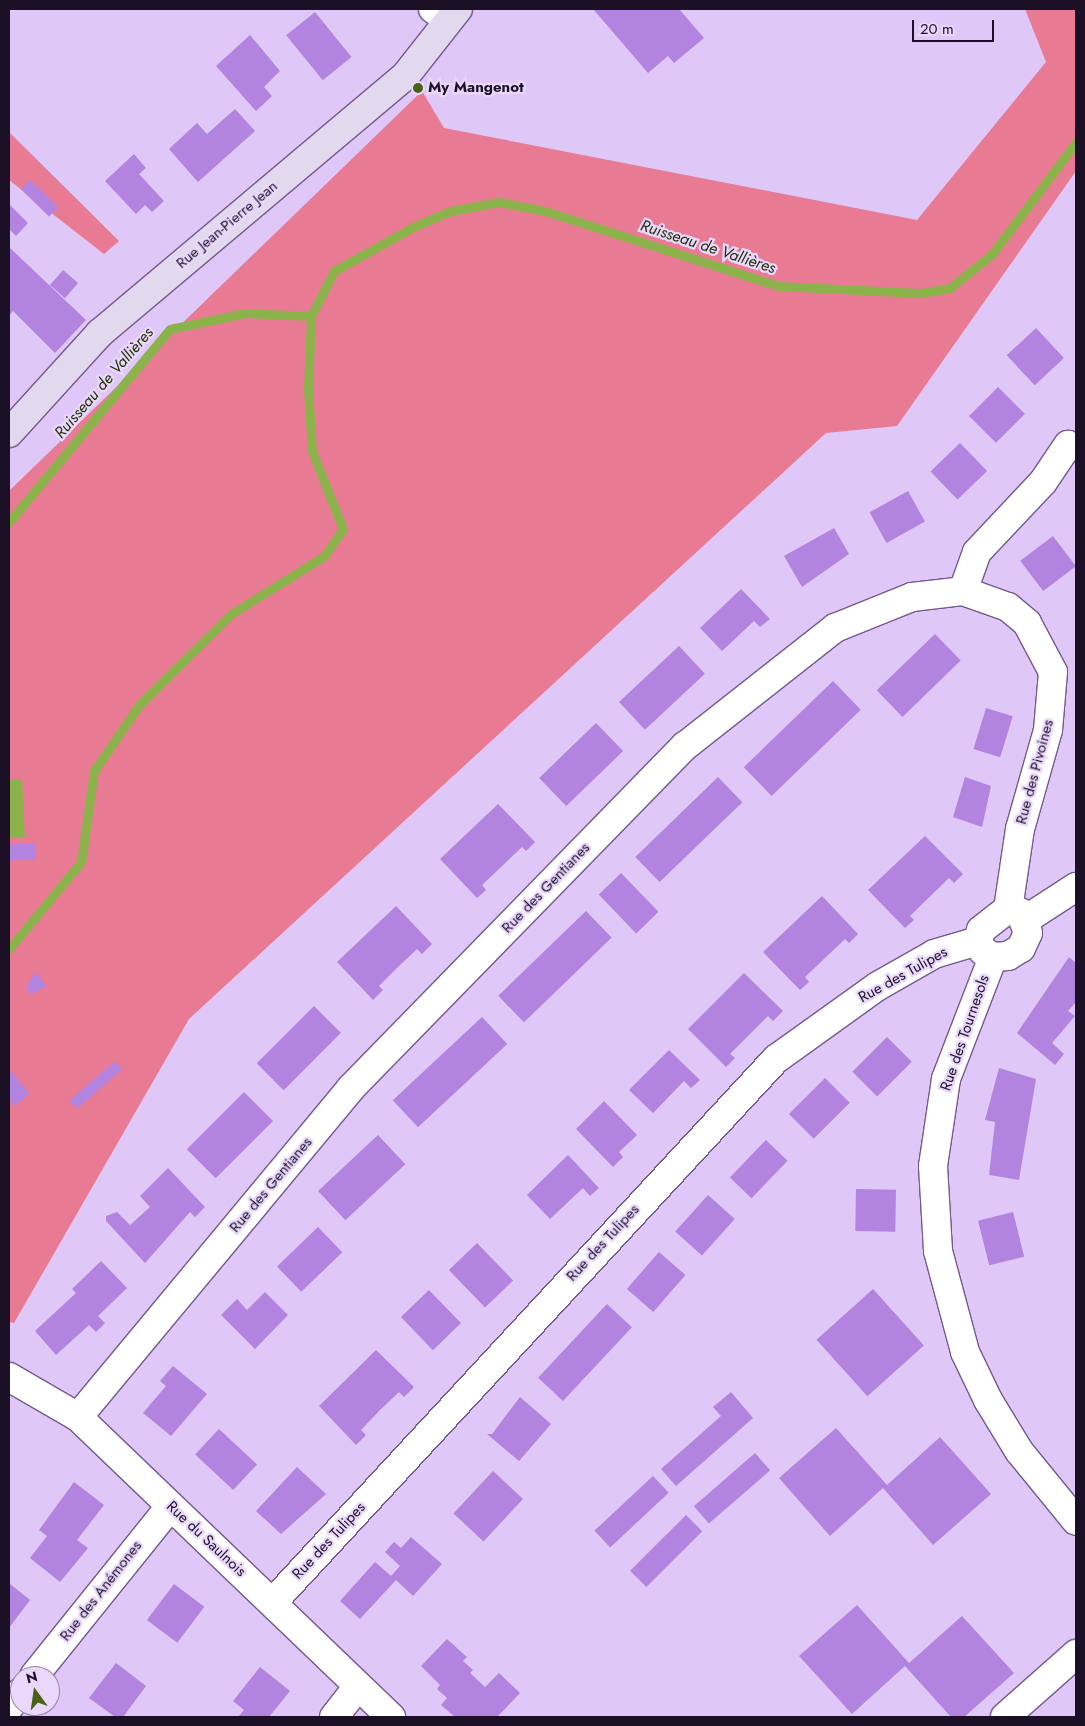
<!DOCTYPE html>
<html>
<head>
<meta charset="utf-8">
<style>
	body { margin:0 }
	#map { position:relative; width:1085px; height:1726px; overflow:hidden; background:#dfc7f8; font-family:Jost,sans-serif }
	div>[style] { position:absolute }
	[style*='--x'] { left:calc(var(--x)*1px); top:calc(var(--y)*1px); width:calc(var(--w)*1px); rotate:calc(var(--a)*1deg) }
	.green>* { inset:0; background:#e97a93 }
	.water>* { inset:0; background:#8cb34b }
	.stream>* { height:9px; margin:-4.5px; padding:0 4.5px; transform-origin:4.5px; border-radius:4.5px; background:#8cb34b }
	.building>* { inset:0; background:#b383e0; transform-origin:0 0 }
	.roads { filter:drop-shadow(1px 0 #74598f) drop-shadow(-1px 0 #74598f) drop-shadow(0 1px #74598f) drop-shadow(0 -1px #74598f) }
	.street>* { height:28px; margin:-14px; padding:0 14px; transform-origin:14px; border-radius:14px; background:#fff }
	.secondary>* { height:28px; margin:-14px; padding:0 14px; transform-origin:14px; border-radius:14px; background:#e3d9ee }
	.dots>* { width:14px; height:14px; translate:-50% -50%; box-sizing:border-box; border:2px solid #e9d7fc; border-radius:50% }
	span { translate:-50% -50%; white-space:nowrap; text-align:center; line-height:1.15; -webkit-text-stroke:4.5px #e9d7fc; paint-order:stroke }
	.poi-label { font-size:15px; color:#1b1025; font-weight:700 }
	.left { translate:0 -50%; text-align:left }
	.street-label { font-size:15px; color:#1b1025 }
	.water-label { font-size:16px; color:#233206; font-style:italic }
	.frame { position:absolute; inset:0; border:10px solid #1b1025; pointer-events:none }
	.north { position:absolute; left:10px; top:1666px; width:50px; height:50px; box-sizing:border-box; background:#e9d7fc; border:1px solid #9787a6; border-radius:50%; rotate:346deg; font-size:14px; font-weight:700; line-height:20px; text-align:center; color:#1b1025 }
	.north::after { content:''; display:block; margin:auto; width:18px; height:22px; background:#486313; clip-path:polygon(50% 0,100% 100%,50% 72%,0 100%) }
	.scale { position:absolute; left:912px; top:20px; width:82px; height:22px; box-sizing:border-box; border:2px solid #1b1025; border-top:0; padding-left:6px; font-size:15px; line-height:18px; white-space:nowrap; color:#1b1025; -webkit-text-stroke:4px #e9d7fc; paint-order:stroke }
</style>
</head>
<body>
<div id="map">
	<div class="green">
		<div style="clip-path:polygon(1025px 9px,1076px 9px,1076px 171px,897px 426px,826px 433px,189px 1019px,14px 1323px,9px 1322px,9px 491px,422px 91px,444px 128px,917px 220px,1046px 62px)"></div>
		<div style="clip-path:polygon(9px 132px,119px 241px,104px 254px,9px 180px)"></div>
	</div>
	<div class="water">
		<div style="clip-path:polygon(22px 779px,25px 837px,9px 838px,9px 780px)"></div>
	</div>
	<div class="stream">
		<div style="--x:9;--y:522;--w:251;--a:-50.2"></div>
		<div style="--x:170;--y:329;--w:77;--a:-12"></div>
		<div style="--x:245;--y:313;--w:66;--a:2.6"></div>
		<div style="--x:9;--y:949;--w:113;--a:-50.4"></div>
		<div style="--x:81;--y:862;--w:92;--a:-81.9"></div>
		<div style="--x:94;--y:771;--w:80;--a:-55.7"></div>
		<div style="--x:139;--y:705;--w:129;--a:-44.7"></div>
		<div style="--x:231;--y:614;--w:110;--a:-31.9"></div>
		<div style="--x:324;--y:556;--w:33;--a:-55"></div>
		<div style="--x:343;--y:529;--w:84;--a:-111.7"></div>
		<div style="--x:312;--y:451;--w:62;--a:-93.7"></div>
		<div style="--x:308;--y:389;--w:73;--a:-87.6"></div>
		<div style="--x:311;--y:316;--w:51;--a:-62.9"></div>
		<div style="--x:334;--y:271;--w:90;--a:-29.1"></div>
		<div style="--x:413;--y:227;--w:40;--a:-23.4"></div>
		<div style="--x:450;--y:211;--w:50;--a:-10.4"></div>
		<div style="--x:499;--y:202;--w:47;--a:11.1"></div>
		<div style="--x:545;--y:211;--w:246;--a:17.8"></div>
		<div style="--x:779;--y:286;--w:141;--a:2.8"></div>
		<div style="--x:920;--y:293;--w:30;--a:-9"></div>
		<div style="--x:950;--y:288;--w:54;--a:-39"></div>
		<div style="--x:992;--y:254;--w:140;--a:-53.1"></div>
	</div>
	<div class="building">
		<div style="clip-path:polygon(593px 9px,679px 9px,704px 38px,674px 63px,668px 56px,648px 73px)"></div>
		<div style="left:315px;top:12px;width:58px;height:37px;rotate:51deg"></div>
		<div style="clip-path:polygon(250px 35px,280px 71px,264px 87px,272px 96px,256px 111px,216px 66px)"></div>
		<div style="clip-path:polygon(235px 109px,255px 131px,198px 182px,169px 149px,197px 123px,207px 134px)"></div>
		<div style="clip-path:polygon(134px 154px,146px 168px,139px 174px,164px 201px,152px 212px,145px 205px,136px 214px,105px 181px)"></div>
		<div style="left:30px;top:180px;width:39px;height:13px;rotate:44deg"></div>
		<div style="clip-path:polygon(10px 205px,28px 223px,16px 236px,9px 229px)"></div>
		<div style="clip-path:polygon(9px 247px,86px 320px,55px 353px,13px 311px,9px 316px)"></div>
		<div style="left:63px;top:270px;width:20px;height:20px;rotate:41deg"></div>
		<div style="left:1036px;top:328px;width:41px;height:40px;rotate:47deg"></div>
		<div style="left:998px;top:387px;width:38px;height:41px;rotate:45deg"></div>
		<div style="left:960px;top:443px;width:39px;height:41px;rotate:46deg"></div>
		<div style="left:908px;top:491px;width:35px;height:44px;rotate:61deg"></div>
		<div style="clip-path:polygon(834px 528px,849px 554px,802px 587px,784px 556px)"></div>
		<div style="left:1053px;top:536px;width:38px;height:41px;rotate:53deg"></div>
		<div style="clip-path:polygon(741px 589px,770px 619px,760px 627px,754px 621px,722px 651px,700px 628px)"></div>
		<div style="left:935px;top:634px;width:37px;height:81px;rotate:46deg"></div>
		<div style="left:679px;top:646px;width:38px;height:82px;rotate:47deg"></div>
		<div style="left:833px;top:681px;width:40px;height:124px;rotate:46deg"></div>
		<div style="left:986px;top:708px;width:28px;height:43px;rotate:17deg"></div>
		<div style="left:596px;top:723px;width:39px;height:79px;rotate:46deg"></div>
		<div style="left:718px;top:777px;width:35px;height:115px;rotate:46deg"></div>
		<div style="clip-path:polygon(965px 777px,991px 786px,982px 827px,953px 817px)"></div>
		<div style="clip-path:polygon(498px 804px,535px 842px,526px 851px,522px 847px,482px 885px,486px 890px,477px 898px,440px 859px)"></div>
		<div style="clip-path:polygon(925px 836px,963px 874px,954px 883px,949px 878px,910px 916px,914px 920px,905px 928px,868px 890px)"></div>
		<div style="left:35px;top:843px;width:16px;height:26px;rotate:86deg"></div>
		<div style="left:621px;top:873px;width:54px;height:31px;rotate:46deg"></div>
		<div style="clip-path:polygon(822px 896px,858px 934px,849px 943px,845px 939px,805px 977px,809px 982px,800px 990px,763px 952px)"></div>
		<div style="clip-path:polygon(396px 906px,432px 944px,422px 954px,417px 949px,399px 966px,379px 986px,383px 990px,373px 1000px,337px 962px)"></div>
		<div style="left:586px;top:911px;width:37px;height:122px;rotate:46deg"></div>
		<div style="clip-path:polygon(1069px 957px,1076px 963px,1076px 1002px,1068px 1011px,1075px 1016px,1052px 1043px,1064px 1054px,1055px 1065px,1017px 1033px)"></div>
		<div style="clip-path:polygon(35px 972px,47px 986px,31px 994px,26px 988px)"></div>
		<div style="clip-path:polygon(744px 973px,783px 1011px,773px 1021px,768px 1016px,730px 1054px,735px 1058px,726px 1067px,688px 1029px)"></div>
		<div style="left:314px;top:1006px;width:38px;height:81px;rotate:45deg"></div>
		<div style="left:482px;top:1017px;width:37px;height:122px;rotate:47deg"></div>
		<div style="left:887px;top:1037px;width:35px;height:49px;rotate:45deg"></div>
		<div style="clip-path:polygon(669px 1050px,700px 1080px,691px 1088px,684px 1081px,653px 1113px,629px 1090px)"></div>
		<div style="left:115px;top:1061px;width:11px;height:60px;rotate:49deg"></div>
		<div style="clip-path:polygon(999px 1068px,1036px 1079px,1019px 1180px,989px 1175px,995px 1122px,985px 1120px)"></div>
		<div style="clip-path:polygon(9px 1069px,29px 1093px,15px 1106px,9px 1099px)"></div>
		<div style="left:825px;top:1078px;width:35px;height:51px;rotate:45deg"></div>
		<div style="left:244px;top:1092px;width:41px;height:81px;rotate:45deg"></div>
		<div style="clip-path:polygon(604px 1101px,637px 1135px,619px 1152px,623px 1157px,613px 1167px,576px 1129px)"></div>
		<div style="left:378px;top:1135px;width:40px;height:82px;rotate:47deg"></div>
		<div style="left:766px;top:1140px;width:30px;height:52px;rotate:44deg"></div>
		<div style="clip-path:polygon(568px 1155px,599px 1188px,590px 1196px,583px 1188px,550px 1219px,527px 1195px)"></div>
		<div style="clip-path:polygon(168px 1168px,205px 1207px,195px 1217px,190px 1212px,145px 1263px,106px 1221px,106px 1216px,117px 1212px,130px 1225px,150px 1207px,140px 1196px)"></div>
		<div style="left:856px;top:1189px;width:40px;height:42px;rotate:1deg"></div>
		<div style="left:708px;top:1195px;width:36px;height:49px;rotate:42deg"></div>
		<div style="left:1013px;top:1212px;width:46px;height:36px;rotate:76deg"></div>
		<div style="left:318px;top:1227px;width:35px;height:57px;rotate:46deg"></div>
		<div style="left:477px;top:1243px;width:52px;height:39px;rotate:46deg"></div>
		<div style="left:659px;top:1252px;width:35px;height:49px;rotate:41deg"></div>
		<div style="clip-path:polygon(101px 1261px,127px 1288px,98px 1316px,105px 1323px,96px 1332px,89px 1325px,56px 1355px,35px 1331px,76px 1293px,72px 1289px)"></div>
		<div style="left:873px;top:1289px;width:76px;height:76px;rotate:48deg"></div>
		<div style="left:429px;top:1290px;width:46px;height:39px;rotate:46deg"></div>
		<div style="clip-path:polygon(265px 1292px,288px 1315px,255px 1349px,221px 1315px,237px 1299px,247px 1310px)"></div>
		<div style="left:607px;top:1304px;width:34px;height:101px;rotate:43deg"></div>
		<div style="clip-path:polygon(376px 1350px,414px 1387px,404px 1397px,399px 1392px,380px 1410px,361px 1430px,366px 1435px,356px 1445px,319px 1406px)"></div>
		<div style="clip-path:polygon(173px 1366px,207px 1394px,171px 1436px,143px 1413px,166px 1386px,160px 1381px)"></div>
		<div style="clip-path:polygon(731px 1392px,753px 1418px,676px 1486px,661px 1469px,721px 1416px,713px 1407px)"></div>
		<div style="clip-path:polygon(520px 1397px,551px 1424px,519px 1461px,487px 1434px,492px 1434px)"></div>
		<div style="clip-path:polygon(836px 1428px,887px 1485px,940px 1437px,991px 1494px,933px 1545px,883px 1488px,830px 1536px,779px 1478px)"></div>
		<div style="left:219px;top:1429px;width:52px;height:35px;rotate:43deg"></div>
		<div style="left:755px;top:1453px;width:23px;height:81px;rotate:49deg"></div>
		<div style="clip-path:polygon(297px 1467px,326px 1494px,281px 1534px,256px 1511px)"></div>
		<div style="left:493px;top:1471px;width:41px;height:58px;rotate:43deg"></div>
		<div style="left:653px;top:1476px;width:23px;height:80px;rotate:47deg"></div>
		<div style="clip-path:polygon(74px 1482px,104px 1505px,77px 1540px,88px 1548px,60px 1582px,30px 1558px,47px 1536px,39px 1530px)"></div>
		<div style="left:686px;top:1515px;width:23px;height:79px;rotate:45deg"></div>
		<div style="clip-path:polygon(411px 1537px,442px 1564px,413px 1596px,396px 1580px,360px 1619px,340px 1601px,375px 1562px,391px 1576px,400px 1566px,385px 1552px,394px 1542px,401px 1548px)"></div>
		<div style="clip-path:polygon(9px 1583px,30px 1600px,9px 1628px)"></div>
		<div style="left:174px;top:1584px;width:38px;height:45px;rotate:37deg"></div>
		<div style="clip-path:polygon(857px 1605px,909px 1663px,962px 1616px,1014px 1673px,964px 1717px,951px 1717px,905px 1666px,852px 1714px,799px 1656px)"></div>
		<div style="clip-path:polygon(447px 1639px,467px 1657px,463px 1661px,473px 1670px,470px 1673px,485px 1687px,499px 1673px,520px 1693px,497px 1717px,455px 1717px,441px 1705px,447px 1698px,437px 1689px,440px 1685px,421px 1666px)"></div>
		<div style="clip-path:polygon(116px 1663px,146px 1686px,123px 1717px,115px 1717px,89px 1698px)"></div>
		<div style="clip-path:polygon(260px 1667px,290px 1691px,269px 1717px,238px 1717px,244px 1710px,233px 1701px)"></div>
	</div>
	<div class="roads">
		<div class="street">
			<div style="--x:433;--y:9;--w:19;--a:36"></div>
			<div style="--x:963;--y:591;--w:48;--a:19.6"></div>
			<div style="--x:1008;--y:607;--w:25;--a:40"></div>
			<div style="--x:1027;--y:623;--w:55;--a:62"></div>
			<div style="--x:1053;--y:672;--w:58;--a:94.9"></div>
			<div style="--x:1048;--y:730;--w:103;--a:105.8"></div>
			<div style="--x:1020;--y:829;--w:81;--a:98.5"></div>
			<div style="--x:1008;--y:909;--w:12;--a:14"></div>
			<div style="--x:1020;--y:912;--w:22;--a:69"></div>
			<div style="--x:1028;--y:933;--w:17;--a:115"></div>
			<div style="--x:1021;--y:948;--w:15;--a:148"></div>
			<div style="--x:1008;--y:956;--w:15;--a:176"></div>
			<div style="--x:993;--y:957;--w:12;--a:-149"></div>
			<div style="--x:983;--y:951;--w:11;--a:-117"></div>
			<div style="--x:978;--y:941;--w:11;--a:-75"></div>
			<div style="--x:981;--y:930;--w:34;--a:-38"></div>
			<div style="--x:1025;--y:920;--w:61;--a:-32.9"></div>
			<div style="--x:993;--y:957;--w:131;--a:111.1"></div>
			<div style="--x:946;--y:1079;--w:88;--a:98.5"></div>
			<div style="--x:933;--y:1166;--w:85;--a:86.6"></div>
			<div style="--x:938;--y:1251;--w:105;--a:75"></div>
			<div style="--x:965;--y:1352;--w:53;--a:64.4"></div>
			<div style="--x:988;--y:1400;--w:60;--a:58.7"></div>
			<div style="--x:1019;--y:1451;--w:90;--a:50.8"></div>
			<div style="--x:9;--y:1377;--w:80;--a:30.1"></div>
			<div style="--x:78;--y:1417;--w:434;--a:43.8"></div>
			<div style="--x:78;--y:1417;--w:428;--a:-50.3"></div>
			<div style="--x:351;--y:1088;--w:478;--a:-45.7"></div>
			<div style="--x:685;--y:746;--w:191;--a:-38.2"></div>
			<div style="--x:835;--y:628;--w:83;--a:-21.9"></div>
			<div style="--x:912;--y:597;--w:51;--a:-6.7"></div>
			<div style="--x:963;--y:591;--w:41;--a:-70.3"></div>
			<div style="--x:977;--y:552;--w:96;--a:-46.7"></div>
			<div style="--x:1043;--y:482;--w:45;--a:-56"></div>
			<div style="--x:273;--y:1602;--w:740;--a:-47.19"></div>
			<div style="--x:776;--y:1059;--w:125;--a:-35.6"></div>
			<div style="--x:878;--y:986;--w:64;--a:-29.7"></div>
			<div style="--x:934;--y:954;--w:46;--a:-16.5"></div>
			<div style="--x:34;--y:1676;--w:217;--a:-51.2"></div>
			<div style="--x:9;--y:1707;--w:18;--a:-52"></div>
			<div style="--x:334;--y:1717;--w:39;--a:-52"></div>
			<div style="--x:1005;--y:1717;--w:95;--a:-41.6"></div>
		</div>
		<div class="secondary">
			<div style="--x:9;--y:433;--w:135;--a:-47.7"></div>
			<div style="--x:100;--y:333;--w:400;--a:-40.1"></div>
			<div style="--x:406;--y:75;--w:84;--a:-51.8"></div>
		</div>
	</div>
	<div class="dots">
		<div style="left:418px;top:88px;background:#486313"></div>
	</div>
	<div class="poi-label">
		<span class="left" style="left:428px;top:88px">My Mangenot</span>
	</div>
	<div class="street-label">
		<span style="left:227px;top:225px;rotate:-40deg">Rue Jean-Pierre Jean</span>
		<span style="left:1035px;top:772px;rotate:-75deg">Rue des Pivoines</span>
		<span style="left:546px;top:888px;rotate:-46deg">Rue des Gentianes</span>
		<span style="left:903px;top:975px;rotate:-29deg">Rue des Tulipes</span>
		<span style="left:965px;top:1033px;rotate:-71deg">Rue des Tournesols</span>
		<span style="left:271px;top:1185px;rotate:-50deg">Rue des Gentianes</span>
		<span style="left:603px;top:1243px;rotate:-47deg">Rue des Tulipes</span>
		<span style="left:206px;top:1539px;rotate:43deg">Rue du Saulnois</span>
		<span style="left:329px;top:1541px;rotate:-47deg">Rue des Tulipes</span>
		<span style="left:101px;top:1591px;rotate:-52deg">Rue des Anémones</span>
	</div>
	<div class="water-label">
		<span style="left:708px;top:247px;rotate:18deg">Ruisseau de Vallières</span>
		<span style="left:104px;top:383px;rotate:-49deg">Ruisseau de Vallières</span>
	</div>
	<div class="frame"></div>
	<div class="north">N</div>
	<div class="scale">20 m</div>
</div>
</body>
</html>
